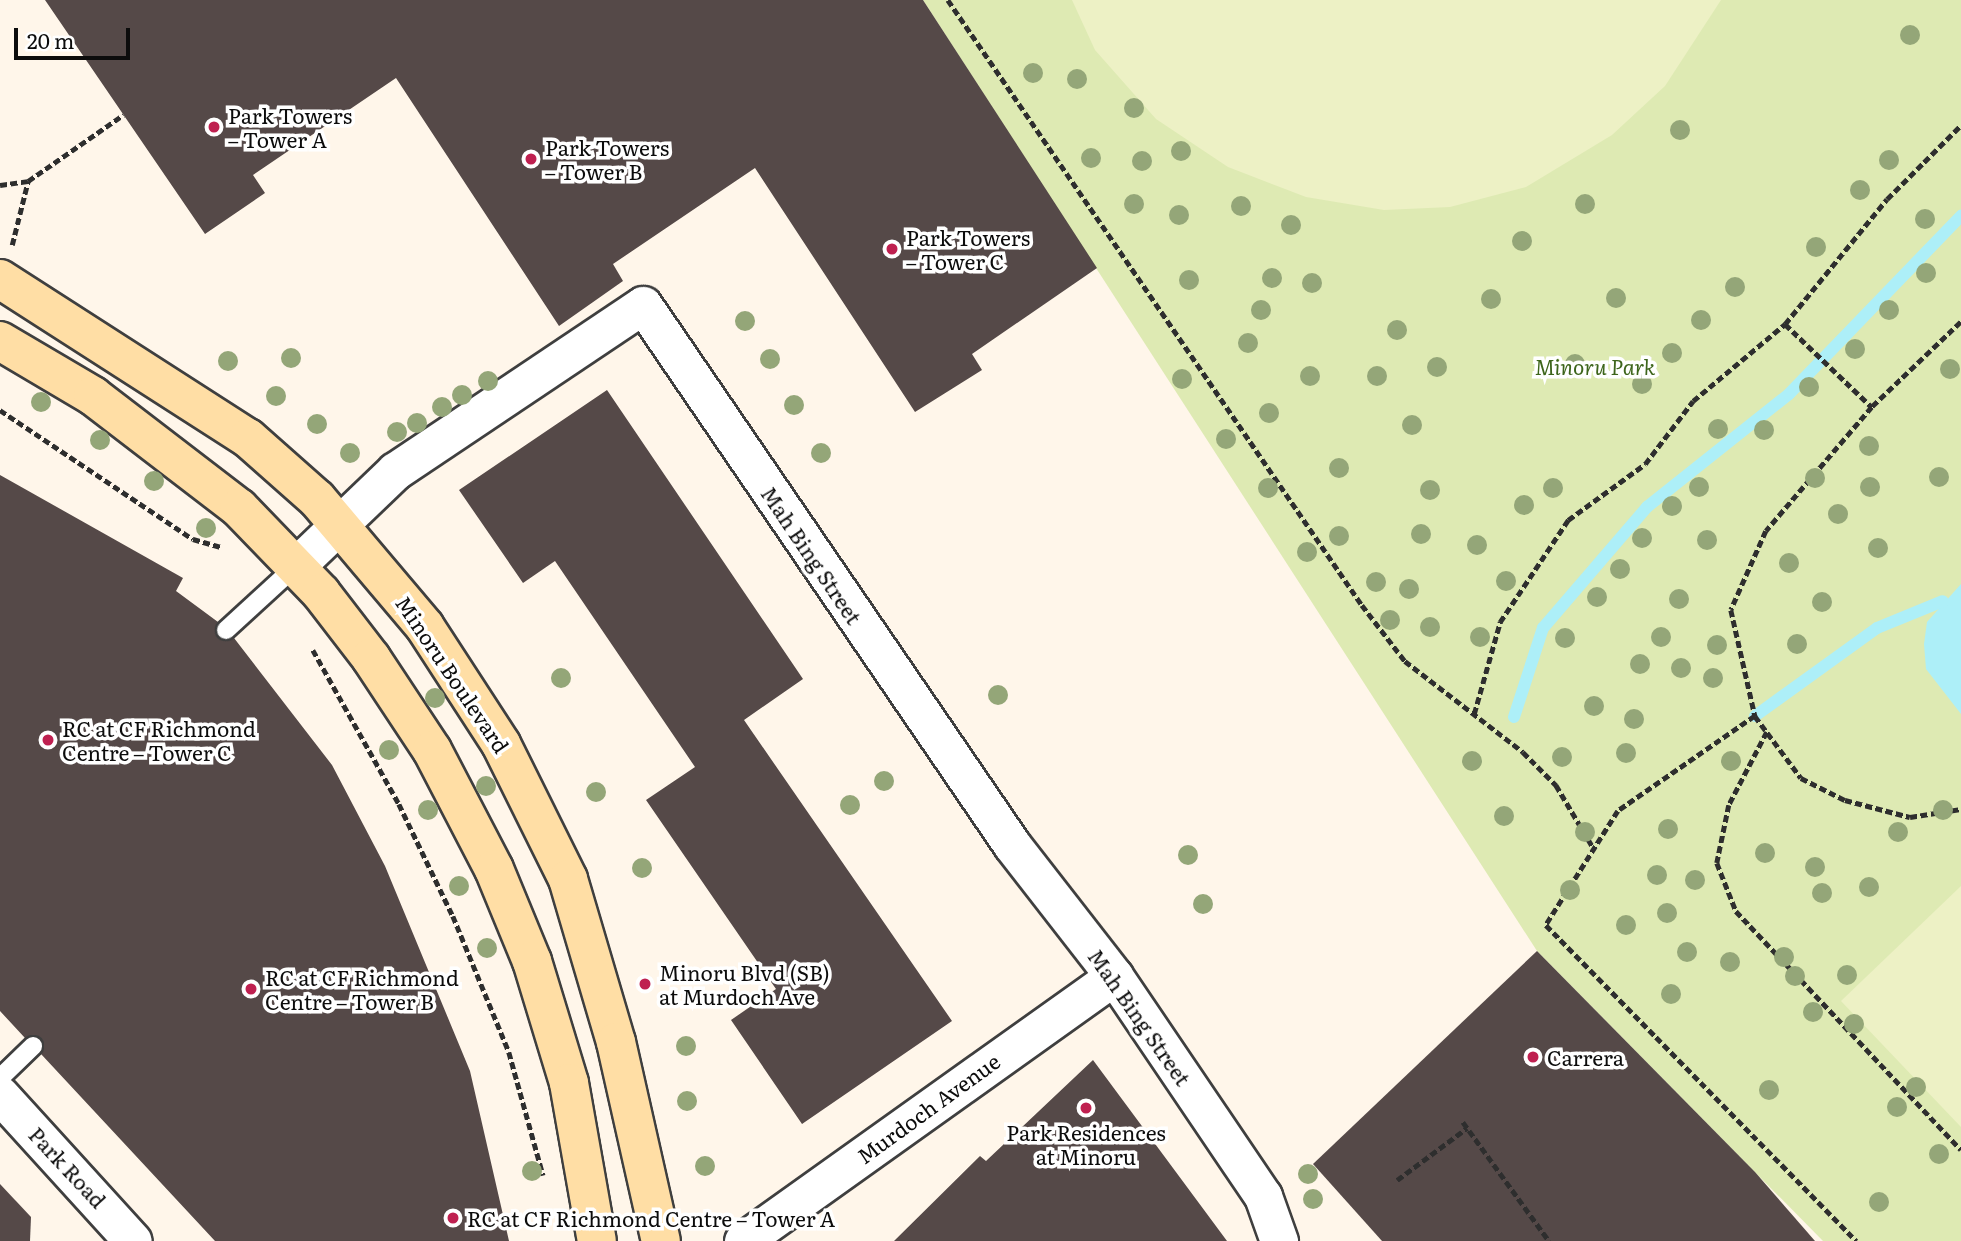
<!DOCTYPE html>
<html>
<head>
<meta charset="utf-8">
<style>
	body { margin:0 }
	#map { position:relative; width:1961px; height:1241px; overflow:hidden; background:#fff6ea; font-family:Literata,serif }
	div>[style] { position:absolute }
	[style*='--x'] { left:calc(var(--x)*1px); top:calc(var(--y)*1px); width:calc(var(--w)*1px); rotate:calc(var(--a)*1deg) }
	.green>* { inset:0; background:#deeab3 }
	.pitch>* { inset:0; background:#edf1c5 }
	.water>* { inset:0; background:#adeff8 }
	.stream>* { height:12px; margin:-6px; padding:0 6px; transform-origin:6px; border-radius:6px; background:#adeff8 }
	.building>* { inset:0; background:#554948 }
	.path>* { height:4.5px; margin-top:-2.25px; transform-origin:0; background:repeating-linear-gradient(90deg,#2e2e2e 0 7px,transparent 0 10.5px) }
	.roads { filter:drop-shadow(2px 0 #3f3f3f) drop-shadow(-2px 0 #3f3f3f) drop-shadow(0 2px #3f3f3f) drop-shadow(0 -2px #3f3f3f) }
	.lane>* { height:18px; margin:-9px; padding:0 9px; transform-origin:9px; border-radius:9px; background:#fff }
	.street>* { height:37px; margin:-18.5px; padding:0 18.5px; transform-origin:18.5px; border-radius:18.5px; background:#fff }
	.secondary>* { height:38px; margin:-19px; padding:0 19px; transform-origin:19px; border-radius:19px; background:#ffdea5 }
	.trees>* { width:20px; height:20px; margin:-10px; border-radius:50%; background:#94a678 }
	.dots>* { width:19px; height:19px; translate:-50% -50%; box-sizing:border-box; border:4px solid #fff; border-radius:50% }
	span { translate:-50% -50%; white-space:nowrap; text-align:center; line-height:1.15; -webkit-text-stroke:7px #fff; paint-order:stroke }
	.poi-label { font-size:21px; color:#0c0c0c }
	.left { translate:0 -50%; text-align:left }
	.park-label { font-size:21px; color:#3d651b; font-style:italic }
	.street-label { font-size:21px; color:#0c0c0c }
	.scale { position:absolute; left:14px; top:28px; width:116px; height:32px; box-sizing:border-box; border:4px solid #0c0c0c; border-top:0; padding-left:9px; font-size:21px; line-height:24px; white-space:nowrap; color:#0c0c0c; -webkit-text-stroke:5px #fff; paint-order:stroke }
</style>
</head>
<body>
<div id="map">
	<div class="green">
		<div style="clip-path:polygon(923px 0,1961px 0,1961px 1241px,1823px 1241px,1537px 951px)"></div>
	</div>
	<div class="pitch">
		<div style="clip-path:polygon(1072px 0,1721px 0,1665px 86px,1612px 135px,1526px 187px,1450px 207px,1384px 210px,1306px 197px,1228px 167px,1156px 119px,1095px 50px)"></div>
		<div style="clip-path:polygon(1961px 886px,1961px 1127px,1841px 1001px)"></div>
	</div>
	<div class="water">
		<div style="clip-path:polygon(1961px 584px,1961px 714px,1926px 669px,1924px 644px,1927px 622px)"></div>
	</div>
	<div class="stream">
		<div style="--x:1755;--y:716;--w:150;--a:-35.8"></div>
		<div style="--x:1877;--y:628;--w:71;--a:-22.2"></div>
		<div style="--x:1514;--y:717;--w:94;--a:-72"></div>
		<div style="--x:1543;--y:628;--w:160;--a:-49.3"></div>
		<div style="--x:1647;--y:507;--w:181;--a:-38.5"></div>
		<div style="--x:1789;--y:394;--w:248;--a:-46"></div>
	</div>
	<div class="building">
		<div style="clip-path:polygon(45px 0,923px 0,1097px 268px,972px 354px,982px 370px,915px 412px,755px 168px,613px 264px,623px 281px,559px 326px,396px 78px,253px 175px,265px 193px,205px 234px)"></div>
		<div style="clip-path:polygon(607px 390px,803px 679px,744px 720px,952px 1021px,802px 1124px,731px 1020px,776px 989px,646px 800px,695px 767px,555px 561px,523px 583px,459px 490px)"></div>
		<div style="clip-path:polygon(0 475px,183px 578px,176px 591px,218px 622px,218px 638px,234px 638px,332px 765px,385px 866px,470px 1071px,509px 1241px,215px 1241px,41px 1054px,42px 1039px,25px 1038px,0 1011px)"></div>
		<div style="clip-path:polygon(1537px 951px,1755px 1172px,1815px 1241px,1382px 1241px,1313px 1164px)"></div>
		<div style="clip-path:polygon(1093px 1060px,1227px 1241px,894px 1241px,980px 1156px,986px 1161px)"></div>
		<div style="clip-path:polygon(0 1184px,31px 1217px,30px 1241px,0 1241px)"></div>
	</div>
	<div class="path">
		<div style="--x:948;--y:0;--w:733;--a:55.62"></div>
		<div style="--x:1362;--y:605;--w:71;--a:52.5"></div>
		<div style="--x:1405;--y:661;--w:149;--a:37.6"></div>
		<div style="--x:1523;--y:752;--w:47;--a:45"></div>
		<div style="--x:1556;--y:785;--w:74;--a:59.3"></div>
		<div style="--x:0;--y:185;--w:28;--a:-8"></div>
		<div style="--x:28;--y:181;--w:116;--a:-34.8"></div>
		<div style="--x:12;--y:245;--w:66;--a:-76"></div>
		<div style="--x:1961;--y:322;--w:123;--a:136.3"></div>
		<div style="--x:1872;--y:407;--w:163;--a:130.5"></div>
		<div style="--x:1766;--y:531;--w:86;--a:113.9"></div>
		<div style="--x:1731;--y:610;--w:109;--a:77.2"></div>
		<div style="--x:1755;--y:716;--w:77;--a:53.4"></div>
		<div style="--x:1801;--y:778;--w:49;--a:26.6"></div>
		<div style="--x:1845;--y:800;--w:67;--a:14.7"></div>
		<div style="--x:1910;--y:817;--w:52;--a:-8.9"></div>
		<div style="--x:1785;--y:324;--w:120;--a:43.7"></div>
		<div style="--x:0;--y:410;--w:232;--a:33.8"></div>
		<div style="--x:193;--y:539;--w:29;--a:16"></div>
		<div style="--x:313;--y:650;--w:176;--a:60.8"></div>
		<div style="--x:399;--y:804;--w:124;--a:64.3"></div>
		<div style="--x:453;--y:916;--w:147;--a:67.6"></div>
		<div style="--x:509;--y:1052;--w:128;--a:74.5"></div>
		<div style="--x:1474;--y:714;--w:96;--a:-74.2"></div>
		<div style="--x:1500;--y:622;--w:123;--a:-56.3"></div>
		<div style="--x:1568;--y:520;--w:95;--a:-36"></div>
		<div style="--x:1645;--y:464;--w:79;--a:-52.7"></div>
		<div style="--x:1693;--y:401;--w:120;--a:-39.9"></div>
		<div style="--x:1785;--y:324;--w:161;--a:-50.8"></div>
		<div style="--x:1887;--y:199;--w:105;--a:-45"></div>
		<div style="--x:1755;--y:716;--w:167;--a:145.3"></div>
		<div style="--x:1618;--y:811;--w:135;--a:122.3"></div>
		<div style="--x:1546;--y:925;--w:443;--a:45.5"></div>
		<div style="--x:1767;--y:732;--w:82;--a:117.5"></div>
		<div style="--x:1729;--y:805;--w:59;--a:101.7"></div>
		<div style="--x:1717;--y:863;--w:52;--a:68.4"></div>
		<div style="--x:1736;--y:911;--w:328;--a:46.7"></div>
		<div style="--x:1463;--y:1122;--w:147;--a:54.1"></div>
		<div style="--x:1397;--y:1180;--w:87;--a:-36.6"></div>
	</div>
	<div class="roads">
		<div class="lane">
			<div style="--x:226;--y:630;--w:96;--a:-42.5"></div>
			<div style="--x:0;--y:1078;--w:46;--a:-44.1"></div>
		</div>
		<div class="street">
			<div style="--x:297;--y:565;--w:136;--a:-43.8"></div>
			<div style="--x:395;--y:471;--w:298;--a:-33.8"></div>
			<div style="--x:643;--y:305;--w:654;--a:55.65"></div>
			<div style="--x:1012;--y:845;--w:166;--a:52.1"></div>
			<div style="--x:1114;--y:976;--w:266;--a:55.9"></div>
			<div style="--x:1263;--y:1196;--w:48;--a:70.4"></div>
			<div style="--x:0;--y:1095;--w:197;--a:47.7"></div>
			<div style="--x:743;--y:1241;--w:456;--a:-35.5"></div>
		</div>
		<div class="secondary">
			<div style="--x:0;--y:279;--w:295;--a:32.7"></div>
			<div style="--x:248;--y:438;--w:92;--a:41.5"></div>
			<div style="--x:317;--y:499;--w:167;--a:49.8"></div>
			<div style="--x:425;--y:627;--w:140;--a:57"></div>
			<div style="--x:501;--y:744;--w:151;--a:63.6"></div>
			<div style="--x:568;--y:879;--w:170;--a:73.6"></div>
			<div style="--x:616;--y:1042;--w:204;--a:77.3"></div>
			<div style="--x:0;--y:341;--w:108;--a:30.6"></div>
			<div style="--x:93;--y:396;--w:184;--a:37.5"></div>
			<div style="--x:239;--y:508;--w:118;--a:46"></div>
			<div style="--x:321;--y:593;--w:82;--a:52.4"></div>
			<div style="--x:371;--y:658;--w:110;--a:56.5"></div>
			<div style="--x:432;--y:750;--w:134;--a:62.5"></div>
			<div style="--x:494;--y:869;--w:100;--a:67.6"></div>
			<div style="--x:532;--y:961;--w:127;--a:73.1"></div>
			<div style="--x:569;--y:1083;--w:160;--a:80"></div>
		</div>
	</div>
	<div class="trees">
		<div style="left:1910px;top:35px"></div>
		<div style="left:1033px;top:73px"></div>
		<div style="left:1077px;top:79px"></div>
		<div style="left:1134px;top:108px"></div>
		<div style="left:1680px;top:130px"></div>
		<div style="left:1181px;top:151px"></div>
		<div style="left:1091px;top:158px"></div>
		<div style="left:1889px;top:160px"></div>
		<div style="left:1142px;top:161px"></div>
		<div style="left:1860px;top:190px"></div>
		<div style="left:1134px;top:204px"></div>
		<div style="left:1585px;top:204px"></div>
		<div style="left:1241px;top:206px"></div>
		<div style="left:1179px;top:215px"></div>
		<div style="left:1925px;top:219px"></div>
		<div style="left:1291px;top:225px"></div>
		<div style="left:1522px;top:241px"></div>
		<div style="left:1816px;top:247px"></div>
		<div style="left:1926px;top:273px"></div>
		<div style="left:1272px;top:278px"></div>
		<div style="left:1189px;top:280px"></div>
		<div style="left:1312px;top:283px"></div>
		<div style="left:1735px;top:287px"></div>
		<div style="left:1616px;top:298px"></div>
		<div style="left:1491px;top:299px"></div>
		<div style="left:1261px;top:310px"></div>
		<div style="left:1889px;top:310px"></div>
		<div style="left:1701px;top:320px"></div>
		<div style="left:745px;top:321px"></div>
		<div style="left:1397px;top:330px"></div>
		<div style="left:1248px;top:343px"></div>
		<div style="left:1855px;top:349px"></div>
		<div style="left:1672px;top:353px"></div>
		<div style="left:291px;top:358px"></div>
		<div style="left:770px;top:359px"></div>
		<div style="left:228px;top:361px"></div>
		<div style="left:1575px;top:364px"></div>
		<div style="left:1437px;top:367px"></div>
		<div style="left:1950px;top:369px"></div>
		<div style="left:1310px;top:376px"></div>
		<div style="left:1377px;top:376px"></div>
		<div style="left:1182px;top:379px"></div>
		<div style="left:488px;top:381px"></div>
		<div style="left:1642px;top:384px"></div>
		<div style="left:1809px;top:387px"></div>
		<div style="left:462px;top:395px"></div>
		<div style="left:276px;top:396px"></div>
		<div style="left:41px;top:402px"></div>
		<div style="left:794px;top:405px"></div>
		<div style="left:442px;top:407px"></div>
		<div style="left:1269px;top:413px"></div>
		<div style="left:417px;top:423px"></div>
		<div style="left:317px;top:424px"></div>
		<div style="left:1412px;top:425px"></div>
		<div style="left:1718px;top:429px"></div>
		<div style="left:1764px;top:430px"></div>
		<div style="left:397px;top:432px"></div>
		<div style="left:1226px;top:439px"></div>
		<div style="left:100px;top:440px"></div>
		<div style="left:1869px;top:446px"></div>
		<div style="left:350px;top:453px"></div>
		<div style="left:821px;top:453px"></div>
		<div style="left:1339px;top:468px"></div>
		<div style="left:1939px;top:477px"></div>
		<div style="left:1815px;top:478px"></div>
		<div style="left:154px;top:481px"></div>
		<div style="left:1699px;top:487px"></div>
		<div style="left:1870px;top:487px"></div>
		<div style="left:1268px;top:488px"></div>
		<div style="left:1553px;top:488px"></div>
		<div style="left:1430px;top:490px"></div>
		<div style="left:1524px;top:505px"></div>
		<div style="left:1672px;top:506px"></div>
		<div style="left:1838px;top:514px"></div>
		<div style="left:206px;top:528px"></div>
		<div style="left:1421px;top:534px"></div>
		<div style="left:1339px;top:536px"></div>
		<div style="left:1642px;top:538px"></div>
		<div style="left:1707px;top:540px"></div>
		<div style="left:1477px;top:545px"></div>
		<div style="left:1878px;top:548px"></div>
		<div style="left:1307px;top:552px"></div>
		<div style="left:1789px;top:563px"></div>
		<div style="left:1620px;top:569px"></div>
		<div style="left:1506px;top:581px"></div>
		<div style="left:1376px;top:582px"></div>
		<div style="left:1409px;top:589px"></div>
		<div style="left:1597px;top:597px"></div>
		<div style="left:1679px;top:599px"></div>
		<div style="left:1822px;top:602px"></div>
		<div style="left:1390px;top:620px"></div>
		<div style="left:1430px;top:627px"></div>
		<div style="left:1480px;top:637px"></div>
		<div style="left:1661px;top:637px"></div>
		<div style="left:1565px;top:638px"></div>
		<div style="left:1797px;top:644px"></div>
		<div style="left:1717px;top:645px"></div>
		<div style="left:1640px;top:664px"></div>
		<div style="left:1681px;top:668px"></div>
		<div style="left:561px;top:678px"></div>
		<div style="left:1713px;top:678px"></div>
		<div style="left:998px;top:695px"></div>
		<div style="left:435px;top:698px"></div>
		<div style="left:1594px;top:706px"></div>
		<div style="left:1634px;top:719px"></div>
		<div style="left:389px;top:750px"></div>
		<div style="left:1626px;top:753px"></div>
		<div style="left:1562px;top:757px"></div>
		<div style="left:1472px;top:761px"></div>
		<div style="left:1731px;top:761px"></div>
		<div style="left:884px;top:781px"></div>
		<div style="left:486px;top:786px"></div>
		<div style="left:596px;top:792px"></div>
		<div style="left:850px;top:805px"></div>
		<div style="left:428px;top:810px"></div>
		<div style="left:1943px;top:810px"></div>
		<div style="left:1504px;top:816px"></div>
		<div style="left:1668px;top:829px"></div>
		<div style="left:1585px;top:832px"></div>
		<div style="left:1898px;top:832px"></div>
		<div style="left:1765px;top:853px"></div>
		<div style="left:1188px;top:855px"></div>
		<div style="left:1815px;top:867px"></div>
		<div style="left:642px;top:868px"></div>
		<div style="left:1657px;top:875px"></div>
		<div style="left:1695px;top:880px"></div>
		<div style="left:459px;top:886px"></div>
		<div style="left:1869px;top:887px"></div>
		<div style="left:1570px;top:890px"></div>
		<div style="left:1822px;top:893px"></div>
		<div style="left:1203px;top:904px"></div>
		<div style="left:1667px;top:913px"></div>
		<div style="left:1626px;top:925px"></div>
		<div style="left:487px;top:948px"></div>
		<div style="left:1687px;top:952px"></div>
		<div style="left:1784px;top:957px"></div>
		<div style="left:1730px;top:962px"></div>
		<div style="left:1847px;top:975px"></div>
		<div style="left:1795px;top:976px"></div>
		<div style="left:1671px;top:994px"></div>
		<div style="left:1813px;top:1012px"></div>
		<div style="left:1854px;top:1024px"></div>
		<div style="left:686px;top:1046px"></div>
		<div style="left:1916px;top:1087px"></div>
		<div style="left:1769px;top:1090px"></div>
		<div style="left:687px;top:1101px"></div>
		<div style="left:1897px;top:1107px"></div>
		<div style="left:1939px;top:1154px"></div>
		<div style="left:705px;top:1166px"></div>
		<div style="left:532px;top:1171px"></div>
		<div style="left:1308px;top:1174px"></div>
		<div style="left:1313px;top:1199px"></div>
		<div style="left:1879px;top:1202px"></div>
	</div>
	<div class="dots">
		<div style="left:214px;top:127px;background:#bf2050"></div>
		<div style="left:531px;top:159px;background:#bf2050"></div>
		<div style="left:892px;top:249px;background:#bf2050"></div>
		<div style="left:48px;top:740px;background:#bf2050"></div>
		<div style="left:645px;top:984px;background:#bf2050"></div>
		<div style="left:251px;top:989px;background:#bf2050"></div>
		<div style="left:1533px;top:1057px;background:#bf2050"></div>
		<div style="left:1086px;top:1108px;background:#bf2050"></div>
		<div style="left:453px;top:1218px;background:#bf2050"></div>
	</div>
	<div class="poi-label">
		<span class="left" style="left:228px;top:127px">Park Towers<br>– Tower A</span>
		<span class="left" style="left:545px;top:159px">Park Towers<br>– Tower B</span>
		<span class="left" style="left:906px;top:249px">Park Towers<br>– Tower C</span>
		<span class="left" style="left:62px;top:740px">RC at CF Richmond<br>Centre – Tower C</span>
		<span class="left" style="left:659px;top:984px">Minoru Blvd (SB)<br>at Murdoch Ave</span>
		<span class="left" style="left:265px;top:989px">RC at CF Richmond<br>Centre – Tower B</span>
		<span class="left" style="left:1547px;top:1057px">Carrera</span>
		<span style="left:1086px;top:1144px">Park Residences<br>at Minoru</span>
		<span class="left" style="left:467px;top:1218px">RC at CF Richmond Centre – Tower A</span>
	</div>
	<div class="park-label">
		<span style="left:1595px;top:366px">Minoru Park</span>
	</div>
	<div class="street-label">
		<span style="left:812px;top:555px;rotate:56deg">Mah Bing Street</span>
		<span style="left:453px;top:674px;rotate:56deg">Minoru Boulevard</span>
		<span style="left:1140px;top:1017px;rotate:55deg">Mah Bing Street</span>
		<span style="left:928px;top:1108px;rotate:-36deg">Murdoch Avenue</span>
		<span style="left:68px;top:1167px;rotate:47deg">Park Road</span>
	</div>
	<div class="scale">20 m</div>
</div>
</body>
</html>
